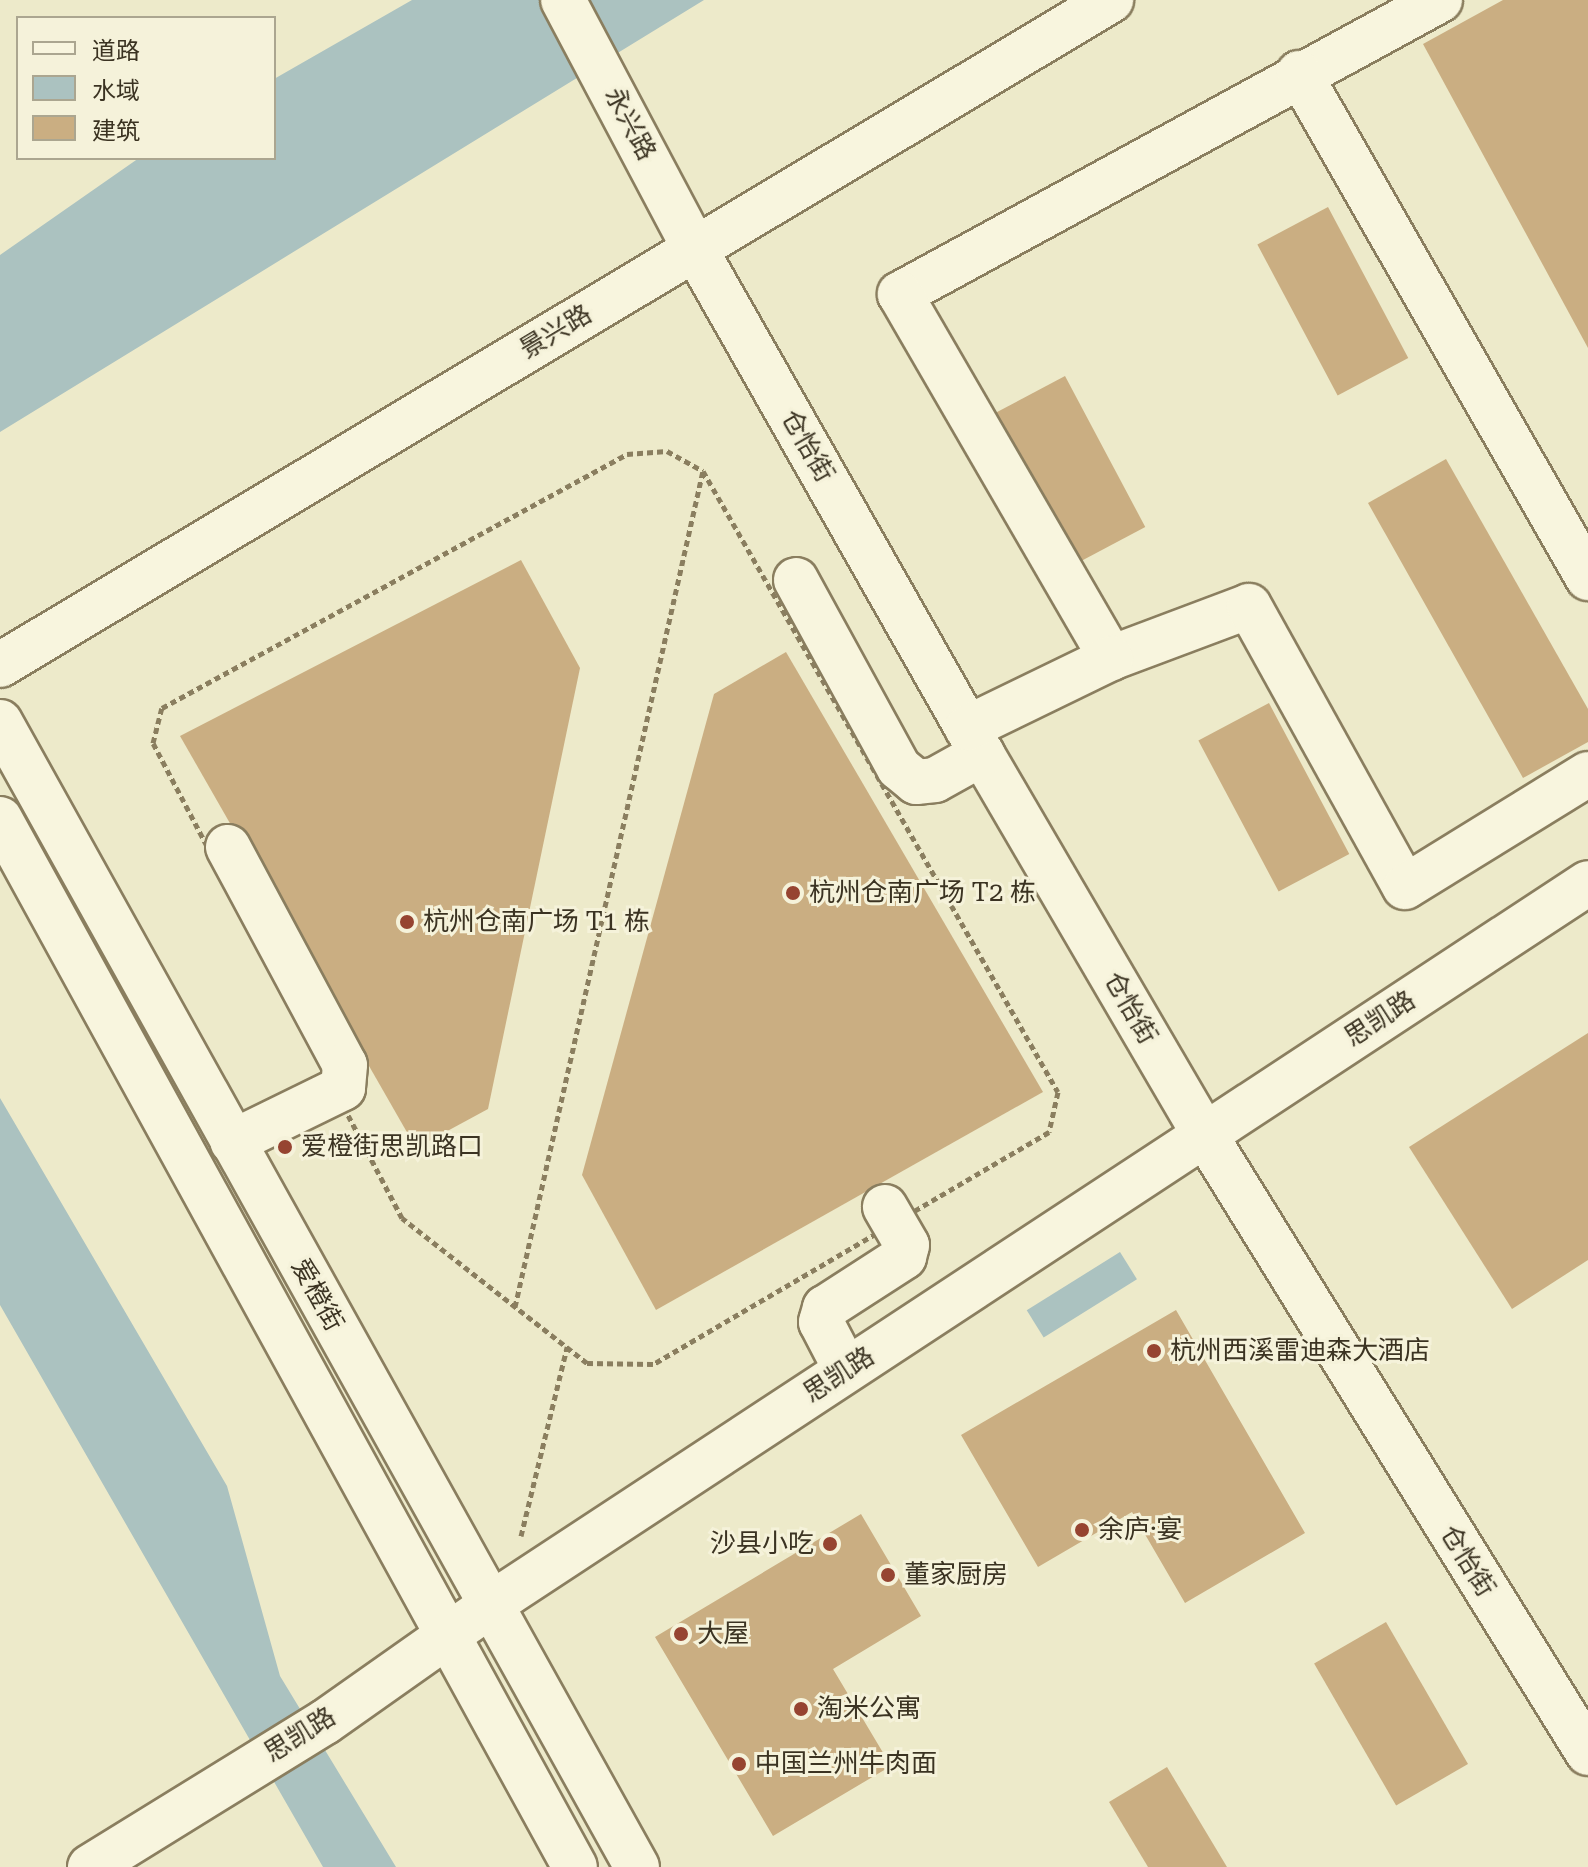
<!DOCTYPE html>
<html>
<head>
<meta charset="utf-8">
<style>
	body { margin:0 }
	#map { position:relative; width:1588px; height:1867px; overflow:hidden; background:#edeaca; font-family:"Roboto Serif","Noto Sans SC",serif }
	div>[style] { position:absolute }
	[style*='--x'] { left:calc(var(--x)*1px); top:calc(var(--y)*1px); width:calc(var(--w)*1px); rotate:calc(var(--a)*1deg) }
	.water>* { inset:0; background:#abc2c0; transform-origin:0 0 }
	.building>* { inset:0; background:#caae82; transform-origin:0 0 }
	.path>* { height:5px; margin-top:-2.5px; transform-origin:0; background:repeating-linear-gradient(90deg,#8a7e5f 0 6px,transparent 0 10px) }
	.roads { filter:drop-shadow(2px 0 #8a7e5f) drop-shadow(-2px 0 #8a7e5f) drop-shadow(0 2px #8a7e5f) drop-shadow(0 -2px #8a7e5f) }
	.minor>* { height:44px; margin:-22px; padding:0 22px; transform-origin:22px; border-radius:22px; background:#f8f5de }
	.dots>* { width:22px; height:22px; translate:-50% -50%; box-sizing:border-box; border:4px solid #f5f2da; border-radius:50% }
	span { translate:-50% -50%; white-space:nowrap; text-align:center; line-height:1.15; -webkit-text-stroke:6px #f5f2da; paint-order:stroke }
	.street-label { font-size:26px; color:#3b3322 }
	.poi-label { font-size:26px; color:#3b3322 }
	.left { translate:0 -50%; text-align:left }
	.right { translate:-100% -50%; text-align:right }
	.legend { position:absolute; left:16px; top:16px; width:260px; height:144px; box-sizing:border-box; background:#f5f2da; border:2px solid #aba690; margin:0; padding:10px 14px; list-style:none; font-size:24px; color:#3b3322 }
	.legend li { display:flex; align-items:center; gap:16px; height:40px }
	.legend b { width:40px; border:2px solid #aba690 }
</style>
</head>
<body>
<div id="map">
	<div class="water">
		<div style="clip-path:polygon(412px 0,704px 0,0 432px,0 255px,139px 158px,274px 158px,274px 79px)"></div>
		<div style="clip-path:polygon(0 1098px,227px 1486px,280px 1676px,396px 1867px,323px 1867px,0 1305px)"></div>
		<div style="left:1120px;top:1252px;width:32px;height:110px;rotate:58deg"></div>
	</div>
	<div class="building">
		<div style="clip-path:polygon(1503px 0,1588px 0,1588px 348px,1423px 44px)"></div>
		<div style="left:1328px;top:207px;width:171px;height:80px;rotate:62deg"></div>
		<div style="left:1065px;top:376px;width:171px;height:79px;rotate:62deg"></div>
		<div style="clip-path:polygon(1446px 459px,1588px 709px,1588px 742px,1523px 778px,1368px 503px)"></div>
		<div style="clip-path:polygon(521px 560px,580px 668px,488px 1109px,416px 1148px,180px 736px)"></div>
		<div style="clip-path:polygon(786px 652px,1043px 1092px,656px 1310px,582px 1175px,714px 694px)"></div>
		<div style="left:1269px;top:703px;width:171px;height:80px;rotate:62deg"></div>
		<div style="clip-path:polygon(1588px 1033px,1588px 1260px,1512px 1309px,1409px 1147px)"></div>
		<div style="clip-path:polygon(1176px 1310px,1305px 1533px,1185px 1603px,1132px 1512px,1038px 1567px,961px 1435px)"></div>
		<div style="clip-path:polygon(861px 1514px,921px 1616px,833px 1669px,891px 1766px,773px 1836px,655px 1637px)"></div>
		<div style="left:1386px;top:1622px;width:164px;height:83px;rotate:60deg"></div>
		<div style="clip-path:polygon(1167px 1767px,1227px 1867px,1148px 1867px,1109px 1802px)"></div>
	</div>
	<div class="path">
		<div style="--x:667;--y:451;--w:41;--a:29.1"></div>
		<div style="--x:703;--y:471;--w:715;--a:60.25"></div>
		<div style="--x:1058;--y:1092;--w:41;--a:102.7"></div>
		<div style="--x:1049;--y:1132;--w:459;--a:149.6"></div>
		<div style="--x:653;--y:1364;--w:66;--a:-179.1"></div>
		<div style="--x:587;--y:1363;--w:235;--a:-141.9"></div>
		<div style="--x:402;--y:1218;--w:536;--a:-117.66"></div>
		<div style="--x:153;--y:743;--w:36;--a:-76"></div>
		<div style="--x:162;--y:708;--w:530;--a:-28.64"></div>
		<div style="--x:627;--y:454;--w:40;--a:-4.3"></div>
		<div style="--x:515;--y:1307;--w:857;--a:-77.33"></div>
		<div style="--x:521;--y:1536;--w:195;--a:-76.3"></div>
	</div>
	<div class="roads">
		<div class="minor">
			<div style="--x:563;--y:0;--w:282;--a:62.1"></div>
			<div style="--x:695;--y:249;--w:581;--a:60.39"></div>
			<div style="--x:982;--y:754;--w:441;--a:59.7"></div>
			<div style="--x:1205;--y:1135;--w:727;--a:58.21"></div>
			<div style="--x:1440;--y:0;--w:615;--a:151.43"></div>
			<div style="--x:900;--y:294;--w:421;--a:59.9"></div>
			<div style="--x:1111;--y:658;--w:147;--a:-20.6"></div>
			<div style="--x:1249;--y:606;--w:321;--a:61"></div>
			<div style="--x:1405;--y:887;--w:215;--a:-31.7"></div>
			<div style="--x:1299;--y:73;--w:582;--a:60.22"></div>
			<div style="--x:796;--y:580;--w:214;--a:61.3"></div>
			<div style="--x:899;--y:768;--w:22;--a:39"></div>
			<div style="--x:916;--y:782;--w:19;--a:-6"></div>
			<div style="--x:935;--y:780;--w:54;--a:-29"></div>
			<div style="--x:0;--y:665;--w:1295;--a:-30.9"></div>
			<div style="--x:0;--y:722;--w:1310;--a:60.91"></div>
			<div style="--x:967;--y:728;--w:160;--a:-25.9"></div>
			<div style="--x:0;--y:819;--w:1195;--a:61.25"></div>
			<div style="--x:228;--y:847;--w:247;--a:61.8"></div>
			<div style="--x:345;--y:1065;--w:23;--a:95"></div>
			<div style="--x:343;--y:1088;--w:123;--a:153.9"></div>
			<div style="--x:846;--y:1370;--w:54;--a:-117.5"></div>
			<div style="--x:821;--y:1322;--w:15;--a:-74"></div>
			<div style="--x:825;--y:1308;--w:94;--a:-32.8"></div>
			<div style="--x:904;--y:1257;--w:12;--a:-76"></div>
			<div style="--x:907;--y:1245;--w:44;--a:-120.1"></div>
			<div style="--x:90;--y:1867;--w:276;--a:-31.7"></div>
			<div style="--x:325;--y:1722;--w:224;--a:-35.2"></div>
			<div style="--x:508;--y:1593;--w:1292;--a:-33.32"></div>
		</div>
	</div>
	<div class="dots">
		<div style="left:793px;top:893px;background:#964431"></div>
		<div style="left:407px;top:922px;background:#964431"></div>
		<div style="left:285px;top:1147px;background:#964431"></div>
		<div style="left:1154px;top:1351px;background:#964431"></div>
		<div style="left:1082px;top:1530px;background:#964431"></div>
		<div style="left:830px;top:1544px;background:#964431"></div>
		<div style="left:888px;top:1575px;background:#964431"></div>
		<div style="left:681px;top:1634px;background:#964431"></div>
		<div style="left:801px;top:1709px;background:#964431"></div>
		<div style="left:739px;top:1764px;background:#964431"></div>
	</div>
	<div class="street-label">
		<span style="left:630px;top:124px;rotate:62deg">永兴路</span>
		<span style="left:556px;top:332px;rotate:-31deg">景兴路</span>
		<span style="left:807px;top:446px;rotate:60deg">仓怡街</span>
		<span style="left:1130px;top:1008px;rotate:60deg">仓怡街</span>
		<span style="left:1380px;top:1019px;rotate:-33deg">思凯路</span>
		<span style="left:317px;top:1295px;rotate:61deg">爱橙街</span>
		<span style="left:839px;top:1375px;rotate:-33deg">思凯路</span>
		<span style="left:1467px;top:1561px;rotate:58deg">仓怡街</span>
		<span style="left:300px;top:1735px;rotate:-32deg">思凯路</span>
	</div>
	<div class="poi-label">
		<span class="left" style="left:809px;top:893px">杭州仓南广场 T2 栋</span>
		<span class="left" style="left:423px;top:922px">杭州仓南广场 T1 栋</span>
		<span class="left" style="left:301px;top:1147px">爱橙街思凯路口</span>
		<span class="left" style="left:1170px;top:1351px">杭州西溪雷迪森大酒店</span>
		<span class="left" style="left:1098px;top:1530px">余庐·宴</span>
		<span class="right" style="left:814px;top:1544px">沙县小吃</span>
		<span class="left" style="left:904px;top:1575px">董家厨房</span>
		<span class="left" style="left:697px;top:1634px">大屋</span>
		<span class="left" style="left:817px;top:1709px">淘米公寓</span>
		<span class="left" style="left:755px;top:1764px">中国兰州牛肉面</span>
	</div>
	<ul class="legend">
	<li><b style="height:10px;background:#f8f5de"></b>道路</li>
	<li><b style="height:22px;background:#abc2c0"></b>水域</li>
	<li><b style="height:22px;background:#caae82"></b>建筑</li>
	</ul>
</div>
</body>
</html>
